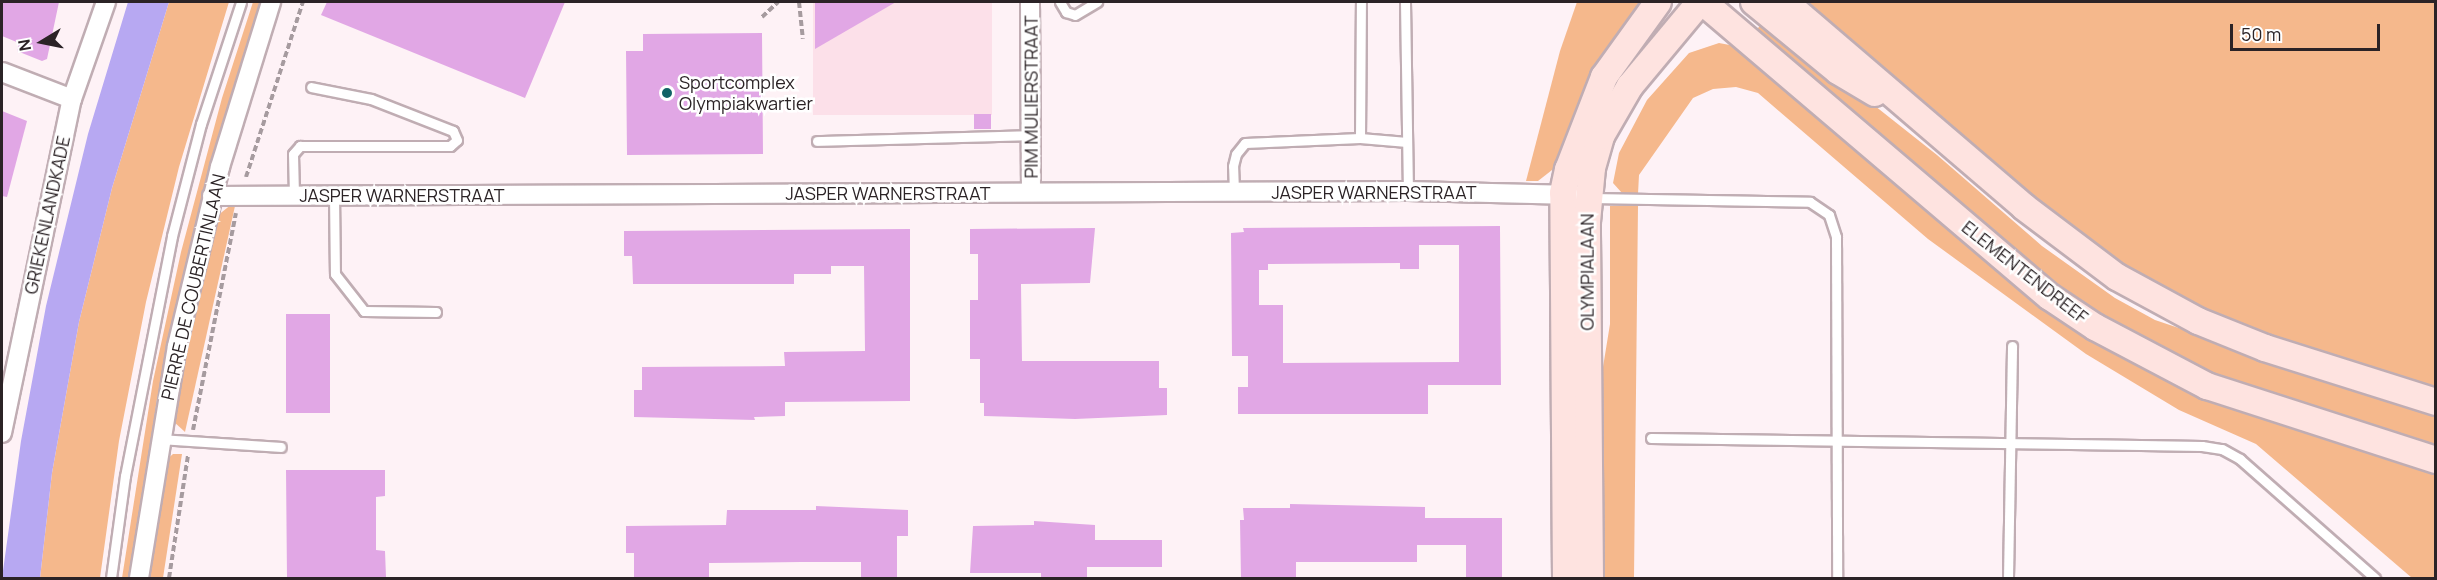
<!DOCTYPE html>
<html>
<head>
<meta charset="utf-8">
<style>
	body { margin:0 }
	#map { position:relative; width:2437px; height:580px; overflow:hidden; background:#fef2f6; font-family:Manrope,sans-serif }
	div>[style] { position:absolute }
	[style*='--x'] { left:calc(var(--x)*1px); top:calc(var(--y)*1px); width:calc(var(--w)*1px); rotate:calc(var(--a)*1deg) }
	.built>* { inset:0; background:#fce0e9; transform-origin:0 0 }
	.green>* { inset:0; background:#f5b88c }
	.water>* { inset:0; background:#b7a8f2 }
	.building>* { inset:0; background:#e1a7e5; transform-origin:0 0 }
	.path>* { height:4px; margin-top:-2px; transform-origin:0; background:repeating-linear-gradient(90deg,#a69b9f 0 6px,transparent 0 9px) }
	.roads { filter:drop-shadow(2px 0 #c0adb3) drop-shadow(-2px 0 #c0adb3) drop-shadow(0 2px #c0adb3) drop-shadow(0 -2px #c0adb3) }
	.lane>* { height:9px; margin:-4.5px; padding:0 4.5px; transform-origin:4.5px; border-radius:4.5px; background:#fff }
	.street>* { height:18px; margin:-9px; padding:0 9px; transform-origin:9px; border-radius:9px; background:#fff }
	.secondary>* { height:26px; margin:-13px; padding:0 13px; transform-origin:13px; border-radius:13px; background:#fee3e0 }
	.dots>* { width:16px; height:16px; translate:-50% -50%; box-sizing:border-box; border:3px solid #fff; border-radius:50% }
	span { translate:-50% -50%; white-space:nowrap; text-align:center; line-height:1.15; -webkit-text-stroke:5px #fff; paint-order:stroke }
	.poi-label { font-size:18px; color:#2b2326 }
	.left { translate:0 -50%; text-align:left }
	.street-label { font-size:18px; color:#2b2326 }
	.frame { position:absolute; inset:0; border:3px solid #2b2326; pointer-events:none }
	.north { position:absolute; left:12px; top:12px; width:60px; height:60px; -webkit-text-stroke:4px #fff; paint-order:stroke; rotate:260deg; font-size:16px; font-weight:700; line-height:24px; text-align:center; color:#2b2326 }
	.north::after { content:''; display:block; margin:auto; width:21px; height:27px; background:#2b2326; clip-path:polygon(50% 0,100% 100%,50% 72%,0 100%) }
	.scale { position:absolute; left:2230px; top:24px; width:150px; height:27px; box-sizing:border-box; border:3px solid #2b2326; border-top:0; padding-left:8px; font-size:18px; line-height:21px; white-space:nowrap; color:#2b2326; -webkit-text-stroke:4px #fff; paint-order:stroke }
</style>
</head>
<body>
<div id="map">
	<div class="built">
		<div style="left:813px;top:2px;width:179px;height:113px"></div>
	</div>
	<div class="green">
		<div style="clip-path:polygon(169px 2px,229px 2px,179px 167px,146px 302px,119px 441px,100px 578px,40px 578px,52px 473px,79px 322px,112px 188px)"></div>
		<div style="clip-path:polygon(253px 2px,262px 2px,221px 129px,191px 241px,157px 399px,130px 578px,122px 578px,153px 381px,181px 252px,222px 98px)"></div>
		<div style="clip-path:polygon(1577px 2px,1648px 2px,1561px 163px,1538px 181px,1526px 181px,1560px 51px)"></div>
		<div style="clip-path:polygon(1800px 2px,2435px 2px,2435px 390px,2264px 337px,2202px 312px,2095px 250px)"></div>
		<div style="clip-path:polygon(1765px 19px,1937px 155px,2042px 246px,2115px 298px,2155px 320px,2435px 414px,2435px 448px,2217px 378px,2170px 357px,2073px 300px,1755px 32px)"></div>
		<div style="clip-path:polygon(1719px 43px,1735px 46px,2058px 313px,2435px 469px,2435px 578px,2412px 578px,2256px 444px,2179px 410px,2086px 354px,1928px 239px,1758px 93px,1736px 87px,1713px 89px,1693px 98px,1639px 175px,1638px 194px,1622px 193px,1613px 183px,1619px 153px,1647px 100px,1689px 53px)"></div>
		<div style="clip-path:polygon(232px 204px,235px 206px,185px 432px,173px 421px,181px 373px,217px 216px)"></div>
		<div style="clip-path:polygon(1610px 206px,1638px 206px,1634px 578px,1594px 578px,1597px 404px,1610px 324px)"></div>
		<div style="clip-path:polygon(173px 454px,182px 454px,163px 578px,148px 578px,165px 461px)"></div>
	</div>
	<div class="water">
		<div style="clip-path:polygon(128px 2px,169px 2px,112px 188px,79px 322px,52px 473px,40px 578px,2px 578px,21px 441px,46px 306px,88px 134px)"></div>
	</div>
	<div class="building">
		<div style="clip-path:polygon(2px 2px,59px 2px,47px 59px,42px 61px,17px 51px,19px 43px,2px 36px)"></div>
		<div style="clip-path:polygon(327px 2px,565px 2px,525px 98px,321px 15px)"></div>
		<div style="clip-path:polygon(815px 2px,896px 2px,815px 49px)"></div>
		<div style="clip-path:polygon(762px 33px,763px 154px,627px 155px,626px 51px,643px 51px,643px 34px)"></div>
		<div style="clip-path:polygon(2px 111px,27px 121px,7px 197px,2px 196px)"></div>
		<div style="left:974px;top:114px;width:17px;height:15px"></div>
		<div style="clip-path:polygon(evenodd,1500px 226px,1501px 385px,1428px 385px,1428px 414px,1238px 414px,1238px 387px,1248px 387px,1248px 356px,1232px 356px,1231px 233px,1244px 232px,1243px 228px,1500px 226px,1419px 245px,1459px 245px,1459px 362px,1283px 363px,1283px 305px,1259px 305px,1259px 270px,1268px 270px,1268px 264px,1400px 263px,1400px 269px,1419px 269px,1419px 245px)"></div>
		<div style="clip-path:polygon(1095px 228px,1090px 283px,1021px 284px,1022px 361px,1159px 361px,1159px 388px,1167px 388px,1167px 415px,1075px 419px,984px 416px,984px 403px,980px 403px,980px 359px,970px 359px,970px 300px,978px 300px,978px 254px,970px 254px,970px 229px)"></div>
		<div style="clip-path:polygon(910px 229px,910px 401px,785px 402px,785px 416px,754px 417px,755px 420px,634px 417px,634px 390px,642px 390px,642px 367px,785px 366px,784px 352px,865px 351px,864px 266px,831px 266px,831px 274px,794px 274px,794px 284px,633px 284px,632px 256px,624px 256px,624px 231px)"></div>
		<div style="left:286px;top:314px;width:44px;height:99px"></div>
		<div style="clip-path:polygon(286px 470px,385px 470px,385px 496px,376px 497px,376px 550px,385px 551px,386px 577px,287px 578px)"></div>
		<div style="clip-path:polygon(1290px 504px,1425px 507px,1425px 518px,1502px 518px,1502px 579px,1466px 579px,1466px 545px,1417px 545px,1417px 562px,1296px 562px,1296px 579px,1241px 579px,1240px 520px,1244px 520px,1243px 508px,1290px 508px)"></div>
		<div style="clip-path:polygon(816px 506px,908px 510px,908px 536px,897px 536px,897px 579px,861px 579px,861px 562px,801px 562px,709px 563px,709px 577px,634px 578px,634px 553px,626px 553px,626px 526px,726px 525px,727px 510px,816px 510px)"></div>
		<div style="clip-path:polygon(1034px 521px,1095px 525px,1095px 540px,1162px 540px,1162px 567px,1087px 567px,1087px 579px,1041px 579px,1041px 573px,970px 573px,973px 526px,1034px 525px)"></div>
	</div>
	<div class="path">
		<div style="--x:799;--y:2;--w:37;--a:84"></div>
		<div style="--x:762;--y:17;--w:22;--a:-43"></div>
		<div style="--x:246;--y:177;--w:184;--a:-72"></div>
		<div style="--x:193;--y:430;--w:221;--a:-78.8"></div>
		<div style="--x:169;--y:578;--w:124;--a:-81.2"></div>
	</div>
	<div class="roads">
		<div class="lane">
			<div style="--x:1060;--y:2;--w:12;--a:59"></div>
			<div style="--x:1066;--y:12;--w:9;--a:18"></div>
			<div style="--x:1075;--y:15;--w:26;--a:-31"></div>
			<div style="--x:1405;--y:2;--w:189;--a:89.1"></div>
			<div style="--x:1360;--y:138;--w:136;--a:-89.6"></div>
			<div style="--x:817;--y:141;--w:214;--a:-1.6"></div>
			<div style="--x:1234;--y:192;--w:26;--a:-92"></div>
			<div style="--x:1233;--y:166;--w:12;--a:-76"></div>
			<div style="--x:1236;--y:154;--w:14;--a:-51"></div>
			<div style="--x:1245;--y:143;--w:115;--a:-2.5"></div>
			<div style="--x:1360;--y:138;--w:47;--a:4.9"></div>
			<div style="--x:294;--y:195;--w:41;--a:-91.4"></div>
			<div style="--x:293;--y:154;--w:11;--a:-49"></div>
			<div style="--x:300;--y:146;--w:150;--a:0"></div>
			<div style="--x:450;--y:146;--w:9;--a:-41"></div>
			<div style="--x:457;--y:140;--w:10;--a:-114"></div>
			<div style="--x:453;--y:131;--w:88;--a:-158.7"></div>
			<div style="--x:371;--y:99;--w:61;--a:-168.7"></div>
			<div style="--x:334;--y:195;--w:79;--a:89.3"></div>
			<div style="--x:335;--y:274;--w:47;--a:51.9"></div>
			<div style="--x:364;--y:311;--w:72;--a:0.8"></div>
			<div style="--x:1591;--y:198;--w:219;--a:1"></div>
			<div style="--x:1810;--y:202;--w:23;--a:34"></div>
			<div style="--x:1829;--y:215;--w:23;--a:72"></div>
			<div style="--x:1836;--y:237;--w:341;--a:89.8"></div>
			<div style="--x:1651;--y:438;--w:551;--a:0.83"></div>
			<div style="--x:2202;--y:446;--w:20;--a:9"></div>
			<div style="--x:2222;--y:449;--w:21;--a:29"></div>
			<div style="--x:2240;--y:459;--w:180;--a:41.4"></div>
			<div style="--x:160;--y:439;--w:121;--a:3.8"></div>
			<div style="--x:111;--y:578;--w:103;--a:-82.2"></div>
			<div style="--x:125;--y:476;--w:245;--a:-78.9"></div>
			<div style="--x:172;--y:236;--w:116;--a:-75.5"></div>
			<div style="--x:201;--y:124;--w:128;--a:-71.8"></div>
			<div style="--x:2008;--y:578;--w:232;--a:-89"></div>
		</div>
		<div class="street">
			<div style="--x:1030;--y:2;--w:190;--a:89.7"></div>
			<div style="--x:2;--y:72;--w:75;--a:21.1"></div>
			<div style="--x:212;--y:196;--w:1196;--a:-0.24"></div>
			<div style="--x:1408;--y:191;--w:166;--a:1.4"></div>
			<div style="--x:2;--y:433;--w:341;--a:-78.2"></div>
			<div style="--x:72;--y:99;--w:103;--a:-70.7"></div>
			<div style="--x:139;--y:578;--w:235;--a:-80.7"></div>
			<div style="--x:177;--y:346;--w:184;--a:-76.5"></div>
			<div style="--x:220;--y:167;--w:173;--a:-72.8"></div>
		</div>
		<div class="secondary">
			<div style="--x:1703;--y:2;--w:455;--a:40.4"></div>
			<div style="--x:2050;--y:297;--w:54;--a:33.7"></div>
			<div style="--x:2095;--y:327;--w:127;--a:27.8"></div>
			<div style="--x:2207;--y:386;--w:241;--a:17.9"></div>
			<div style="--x:1754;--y:2;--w:109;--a:39.4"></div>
			<div style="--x:1838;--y:71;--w:43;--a:30.7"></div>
			<div style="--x:1785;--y:2;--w:315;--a:40.6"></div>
			<div style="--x:2024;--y:207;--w:116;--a:37"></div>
			<div style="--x:2117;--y:277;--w:92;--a:28.5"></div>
			<div style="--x:2198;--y:321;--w:72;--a:21.9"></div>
			<div style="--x:2265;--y:348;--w:179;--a:17.5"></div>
			<div style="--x:1566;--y:578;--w:385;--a:-90.4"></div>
			<div style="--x:1563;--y:193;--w:24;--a:-78"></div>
			<div style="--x:1568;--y:170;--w:100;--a:-68.8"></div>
			<div style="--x:1604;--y:77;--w:92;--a:-54.2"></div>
			<div style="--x:1590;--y:578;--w:356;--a:-90.5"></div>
			<div style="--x:1587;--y:222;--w:54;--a:-84.7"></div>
			<div style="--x:1592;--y:168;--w:33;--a:-74"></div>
			<div style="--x:1601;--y:136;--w:58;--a:-59.9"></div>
			<div style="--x:1630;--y:86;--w:109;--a:-50.2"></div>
		</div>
	</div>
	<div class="dots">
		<div style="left:667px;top:93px;background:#106165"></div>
	</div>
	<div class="poi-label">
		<span class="left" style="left:679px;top:93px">Sportcomplex<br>Olympiakwartier</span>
	</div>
	<div class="street-label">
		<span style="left:1031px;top:97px;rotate:-90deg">PIM MULIERSTRAAT</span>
		<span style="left:1374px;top:192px">JASPER WARNERSTRAAT</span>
		<span style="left:888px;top:193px">JASPER WARNERSTRAAT</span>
		<span style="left:402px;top:195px">JASPER WARNERSTRAAT</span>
		<span style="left:47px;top:215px;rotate:-78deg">GRIEKENLANDKADE</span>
		<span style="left:1587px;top:272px;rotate:-90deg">OLYMPIALAAN</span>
		<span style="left:2025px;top:272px;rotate:38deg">ELEMENTENDREEF</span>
		<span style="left:193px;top:287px;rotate:-77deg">PIERRE DE COUBERTINLAAN</span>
	</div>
	<div class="frame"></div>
	<div class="north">N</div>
	<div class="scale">50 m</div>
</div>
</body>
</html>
